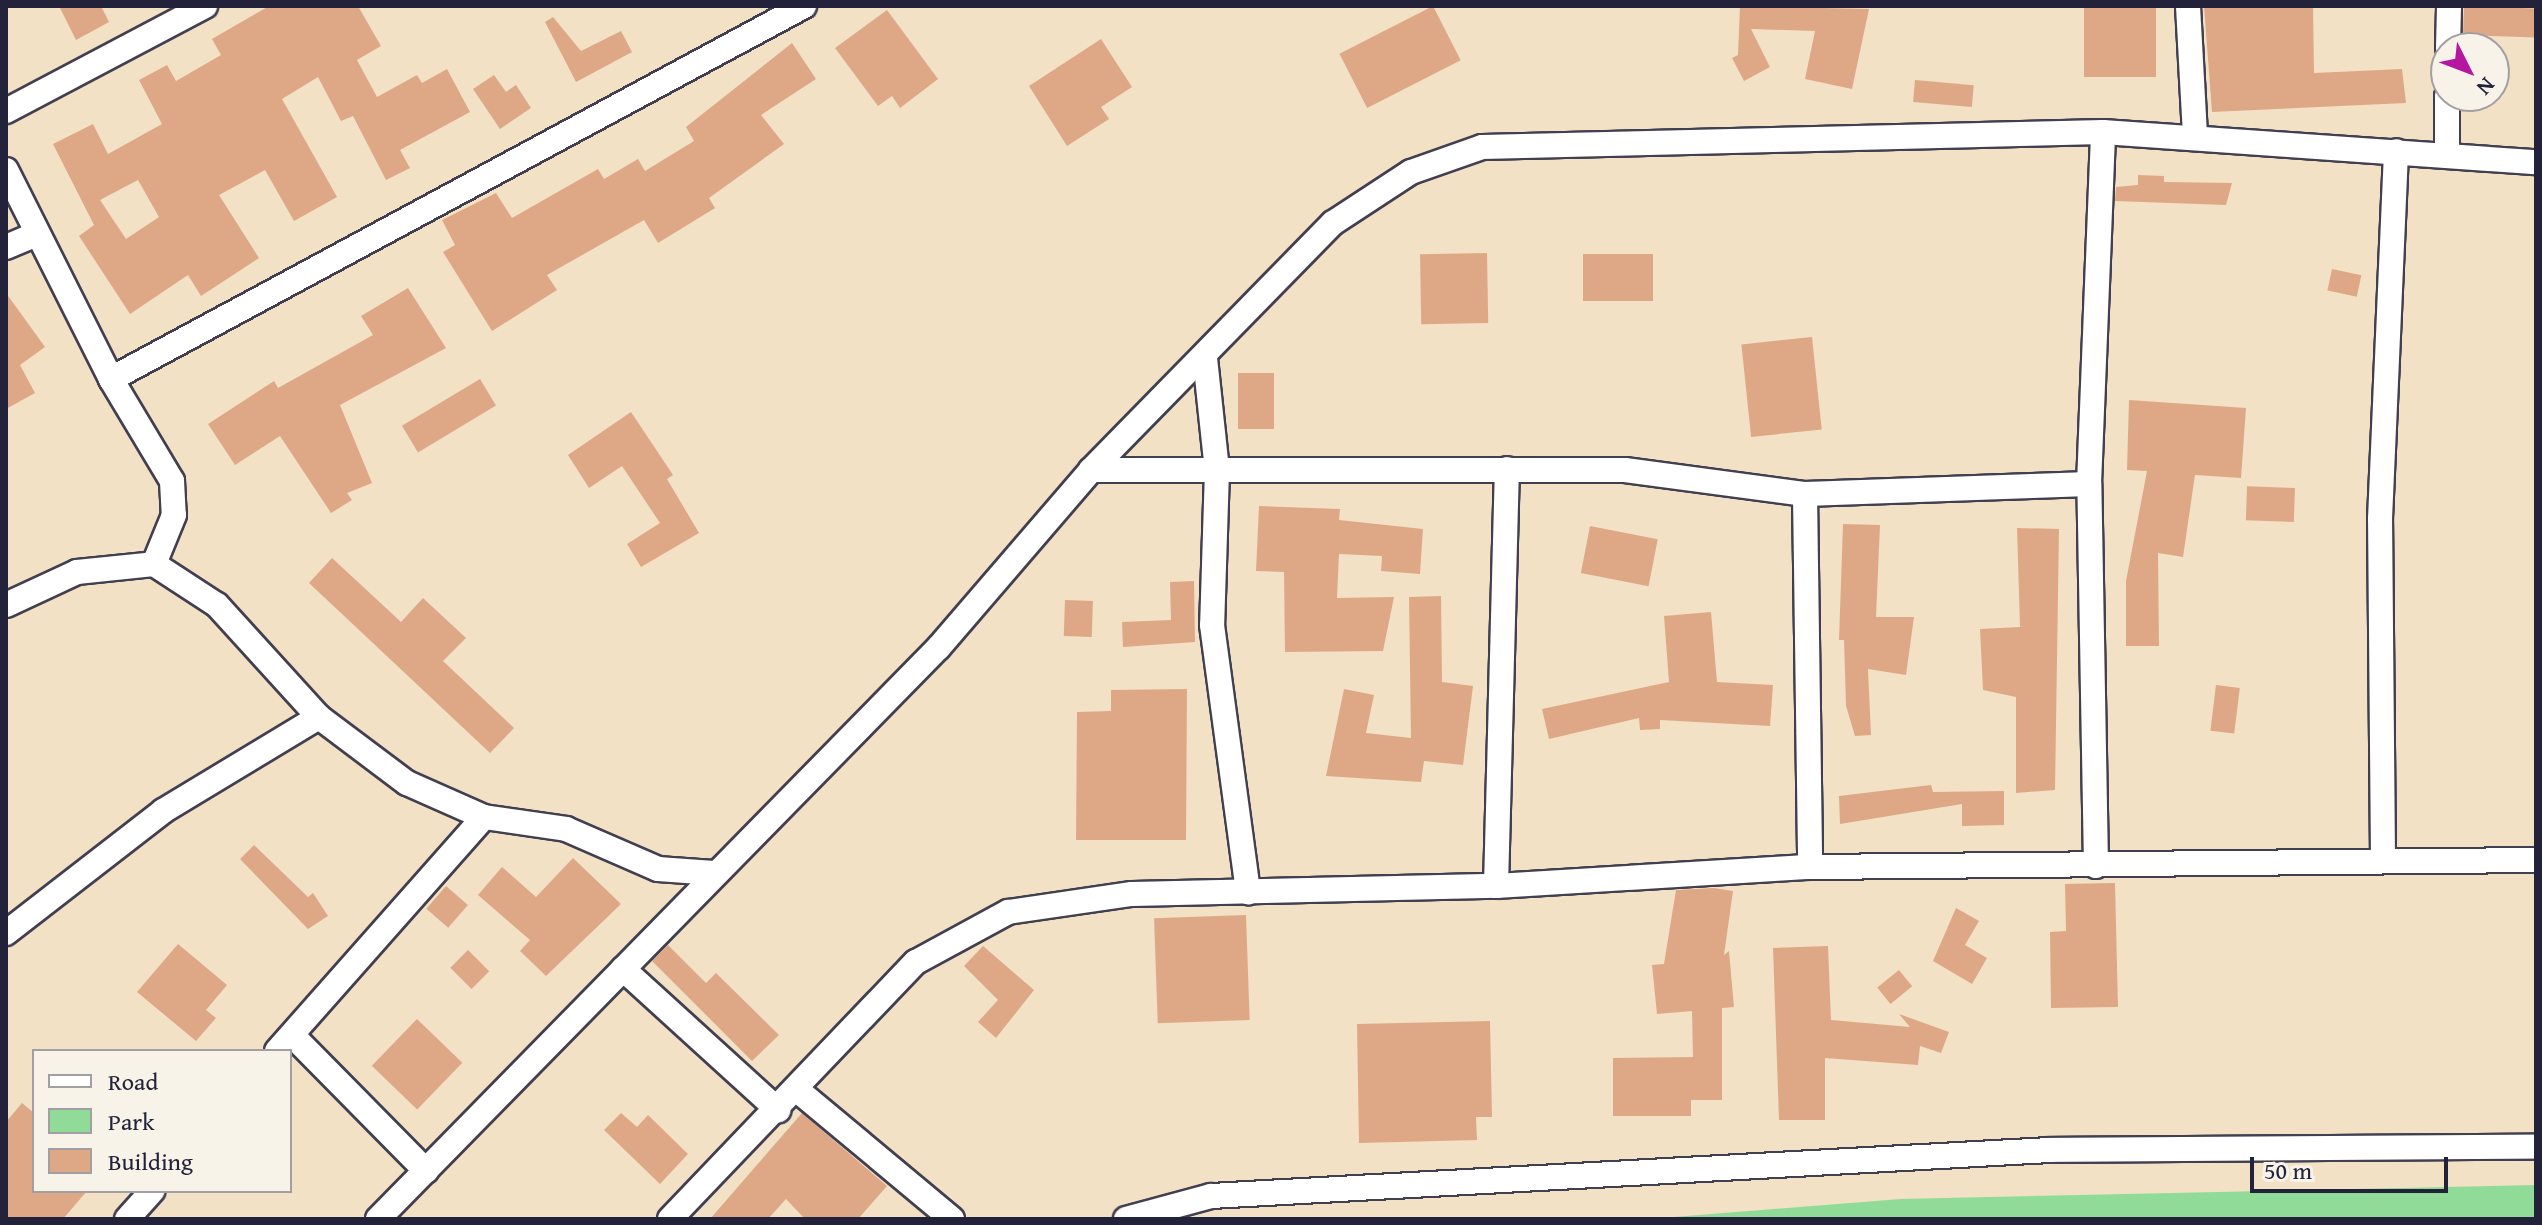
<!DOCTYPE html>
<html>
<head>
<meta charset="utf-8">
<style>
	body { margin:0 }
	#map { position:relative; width:2542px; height:1225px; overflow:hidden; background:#f2e1c5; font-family:"Gentium Book Plus",serif }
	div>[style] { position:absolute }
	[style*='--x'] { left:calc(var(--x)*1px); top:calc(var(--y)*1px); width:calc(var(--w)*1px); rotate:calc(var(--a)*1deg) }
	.green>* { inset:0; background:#90db98 }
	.building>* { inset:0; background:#dea887; transform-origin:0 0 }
	.roads { filter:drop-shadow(2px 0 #413f50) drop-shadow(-2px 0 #413f50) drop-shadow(0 2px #413f50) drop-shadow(0 -2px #413f50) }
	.street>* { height:24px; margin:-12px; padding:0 12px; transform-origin:12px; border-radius:12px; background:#fff }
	span { translate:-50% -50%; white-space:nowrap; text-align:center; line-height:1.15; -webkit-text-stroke:7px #f7f3e8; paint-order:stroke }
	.frame { position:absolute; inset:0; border:8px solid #22223b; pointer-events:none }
	.legend { position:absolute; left:32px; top:1049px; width:260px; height:144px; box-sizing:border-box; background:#f7f3e8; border:2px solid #a29fa3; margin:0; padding:10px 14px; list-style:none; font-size:24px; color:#22223b }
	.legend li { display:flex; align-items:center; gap:16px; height:40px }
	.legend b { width:40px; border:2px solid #a29fa3 }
	.north { position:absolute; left:2430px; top:32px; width:80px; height:80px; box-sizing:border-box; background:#f7f3e8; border:2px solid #a29fa3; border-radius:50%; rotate:132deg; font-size:22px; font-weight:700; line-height:32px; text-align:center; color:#22223b }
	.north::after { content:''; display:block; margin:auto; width:28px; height:36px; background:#b5179e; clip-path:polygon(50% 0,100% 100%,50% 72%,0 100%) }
	.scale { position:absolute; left:2250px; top:1157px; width:198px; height:36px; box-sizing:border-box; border:4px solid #22223b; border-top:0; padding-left:10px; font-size:24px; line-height:28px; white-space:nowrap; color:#22223b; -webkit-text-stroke:6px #f7f3e8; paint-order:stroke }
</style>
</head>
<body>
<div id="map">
	<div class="green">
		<div style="clip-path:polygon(2536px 1185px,2536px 1219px,1649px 1219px,1901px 1199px)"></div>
	</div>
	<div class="building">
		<div style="clip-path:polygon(59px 6px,101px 6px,109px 22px,76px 40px)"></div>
		<div style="clip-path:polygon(evenodd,269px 6px,358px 6px,381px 46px,357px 60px,377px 97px,417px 75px,422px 83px,447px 69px,470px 112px,400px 150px,410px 168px,386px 180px,353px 116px,341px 121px,318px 77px,282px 99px,337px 197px,294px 221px,265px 170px,219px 195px,259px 258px,201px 296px,188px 275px,130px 314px,79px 236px,94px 225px,53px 144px,93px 124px,108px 154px,162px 124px,139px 80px,167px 65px,176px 81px,221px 55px,212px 39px,269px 6px,138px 180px,159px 217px,126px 239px,100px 200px,138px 180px)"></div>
		<div style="left:1433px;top:6px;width:61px;height:105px;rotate:63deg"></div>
		<div style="clip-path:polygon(1740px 6px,1869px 9px,1852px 89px,1805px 79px,1815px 31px,1751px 29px,1770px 67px,1744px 81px,1732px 58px,1738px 55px)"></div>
		<div style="left:2084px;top:6px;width:72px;height:71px"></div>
		<div style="clip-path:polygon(2204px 6px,2313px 6px,2314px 73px,2402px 69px,2406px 103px,2212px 112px)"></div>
		<div style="left:2464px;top:6px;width:72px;height:29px;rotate:2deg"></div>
		<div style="clip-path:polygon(887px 10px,938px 79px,900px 108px,892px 96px,878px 106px,835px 48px)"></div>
		<div style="clip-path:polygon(553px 17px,581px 51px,621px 31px,632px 52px,576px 82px,545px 22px)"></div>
		<div style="clip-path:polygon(1101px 39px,1132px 87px,1101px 107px,1109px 119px,1067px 146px,1029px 86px)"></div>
		<div style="clip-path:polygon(792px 43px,816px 79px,761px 115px,784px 144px,709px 198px,715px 208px,658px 243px,644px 220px,547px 275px,557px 290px,492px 331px,443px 252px,455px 245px,442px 220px,496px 193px,512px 218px,598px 169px,604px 179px,638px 159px,645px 171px,694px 141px,686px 127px)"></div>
		<div style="clip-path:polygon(494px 75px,506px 92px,516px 85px,531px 108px,500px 129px,473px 89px)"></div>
		<div style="left:1915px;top:80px;width:59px;height:22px;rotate:5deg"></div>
		<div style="clip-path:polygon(2138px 175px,2164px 176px,2164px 182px,2232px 183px,2226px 205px,2115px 201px,2116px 187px,2138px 185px)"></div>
		<div style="left:1487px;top:253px;width:70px;height:67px;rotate:89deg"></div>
		<div style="left:1653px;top:254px;width:47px;height:70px;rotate:90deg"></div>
		<div style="left:2332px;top:269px;width:30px;height:22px;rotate:12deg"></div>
		<div style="clip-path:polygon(408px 288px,446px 348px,340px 405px,372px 483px,347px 493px,352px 500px,331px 513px,280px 436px,235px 465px,208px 424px,274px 381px,278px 388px,373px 335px,361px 316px)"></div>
		<div style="clip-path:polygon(6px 293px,45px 347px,20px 365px,35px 393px,6px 409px)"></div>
		<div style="left:1812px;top:337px;width:93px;height:71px;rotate:84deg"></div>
		<div style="left:1238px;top:373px;width:36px;height:56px"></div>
		<div style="left:480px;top:379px;width:31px;height:91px;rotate:59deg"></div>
		<div style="clip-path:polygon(2129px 400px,2246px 408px,2241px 478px,2195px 475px,2183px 557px,2158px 553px,2159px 646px,2126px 646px,2126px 581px,2147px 471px,2127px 470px)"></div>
		<div style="clip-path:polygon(631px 412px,673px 475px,667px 479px,699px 533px,641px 567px,627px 544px,660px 523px,622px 466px,589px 488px,568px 455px)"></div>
		<div style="left:2295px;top:488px;width:34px;height:48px;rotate:92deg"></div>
		<div style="clip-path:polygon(1259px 506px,1340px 509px,1339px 520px,1423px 529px,1420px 574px,1381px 571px,1382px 556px,1339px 554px,1337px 598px,1394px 597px,1383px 651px,1285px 652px,1284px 572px,1256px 571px)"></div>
		<div style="clip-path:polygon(1843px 524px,1880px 525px,1876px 617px,1914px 617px,1906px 675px,1868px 669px,1871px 735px,1855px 736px,1846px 706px,1844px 640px,1839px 640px)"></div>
		<div style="left:1590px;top:526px;width:69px;height:48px;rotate:11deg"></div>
		<div style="clip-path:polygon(2017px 528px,2059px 529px,2055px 790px,2016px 793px,2016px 697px,1983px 690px,1980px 629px,2020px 627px)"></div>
		<div style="clip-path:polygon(332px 558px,401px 622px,423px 598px,466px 638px,443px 661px,514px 728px,490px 753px,309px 583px)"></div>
		<div style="clip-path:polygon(1194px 581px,1195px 642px,1123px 647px,1122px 622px,1171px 620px,1170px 582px)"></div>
		<div style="clip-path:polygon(1441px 596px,1442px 682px,1473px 686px,1463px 765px,1424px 761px,1421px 782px,1326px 776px,1344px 689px,1374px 695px,1366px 733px,1411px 738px,1409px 597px)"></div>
		<div style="left:1065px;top:600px;width:28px;height:36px;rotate:2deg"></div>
		<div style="clip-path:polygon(1711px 612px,1717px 682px,1773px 685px,1770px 726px,1660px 720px,1660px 729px,1640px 730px,1639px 718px,1549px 739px,1542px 709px,1669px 682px,1664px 616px)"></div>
		<div style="left:2216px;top:685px;width:24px;height:46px;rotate:7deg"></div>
		<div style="clip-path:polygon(1187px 689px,1186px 840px,1076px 840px,1077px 712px,1111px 711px,1111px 690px)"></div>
		<div style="clip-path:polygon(1931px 785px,1933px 792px,2004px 791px,2004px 825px,1962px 826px,1962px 804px,1840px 824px,1839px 796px)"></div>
		<div style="clip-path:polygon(254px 845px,308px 897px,313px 893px,328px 916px,308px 929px,240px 859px)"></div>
		<div style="clip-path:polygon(573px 858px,621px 904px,546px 976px,520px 951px,530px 940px,478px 895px,502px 867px,536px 897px)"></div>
		<div style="clip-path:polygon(2115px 883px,2118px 1007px,2051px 1008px,2050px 932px,2066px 931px,2065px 884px)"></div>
		<div style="left:446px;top:886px;width:29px;height:30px;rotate:41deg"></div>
		<div style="clip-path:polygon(1714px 888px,1733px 891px,1724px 955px,1729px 951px,1734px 1007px,1722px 1008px,1722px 1100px,1691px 1100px,1691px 1116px,1613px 1116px,1613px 1058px,1693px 1057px,1692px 1011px,1657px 1014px,1652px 965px,1664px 964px,1676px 890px)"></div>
		<div style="clip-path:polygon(1956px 908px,1979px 921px,1965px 945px,1987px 958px,1972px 984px,1933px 961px)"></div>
		<div style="left:1246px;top:915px;width:105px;height:92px;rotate:88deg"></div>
		<div style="clip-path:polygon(178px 944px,227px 985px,206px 1010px,216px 1018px,196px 1041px,137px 992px)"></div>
		<div style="clip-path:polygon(668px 945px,706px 983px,716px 973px,779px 1035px,752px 1061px,652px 961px)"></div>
		<div style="clip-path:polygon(983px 946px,1034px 990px,996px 1038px,978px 1022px,998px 1000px,964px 966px)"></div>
		<div style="clip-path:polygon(1828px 946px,1831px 1020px,1910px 1027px,1899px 1014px,1949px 1032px,1941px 1053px,1920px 1046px,1918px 1065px,1825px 1058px,1825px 1120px,1779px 1120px,1773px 948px)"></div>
		<div style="left:468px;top:950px;width:30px;height:25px;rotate:45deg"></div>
		<div style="left:1899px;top:970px;width:21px;height:28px;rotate:51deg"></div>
		<div style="left:417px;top:1019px;width:63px;height:65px;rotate:44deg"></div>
		<div style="clip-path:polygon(1490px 1021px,1492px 1117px,1476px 1117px,1477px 1140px,1359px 1143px,1357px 1024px)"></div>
		<div style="clip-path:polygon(22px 1103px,34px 1113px,34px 1191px,87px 1191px,63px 1219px,6px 1219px,6px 1122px)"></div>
		<div style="clip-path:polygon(621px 1113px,637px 1127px,648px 1115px,688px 1154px,660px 1184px,604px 1130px)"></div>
		<div style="clip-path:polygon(802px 1113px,887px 1186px,858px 1219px,805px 1219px,786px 1199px,768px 1219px,710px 1219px)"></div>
	</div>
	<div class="roads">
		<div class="street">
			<div style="--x:2188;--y:6;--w:131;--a:86.9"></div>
			<div style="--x:2448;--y:48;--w:42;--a:-88.6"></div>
			<div style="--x:6;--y:111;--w:225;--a:-27.8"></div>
			<div style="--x:2447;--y:155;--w:59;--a:-90"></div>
			<div style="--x:6;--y:170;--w:234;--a:63.3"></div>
			<div style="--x:111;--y:379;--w:119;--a:59.1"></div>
			<div style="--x:172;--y:481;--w:34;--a:87"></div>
			<div style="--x:174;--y:515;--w:53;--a:112.2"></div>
			<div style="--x:6;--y:247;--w:33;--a:-23"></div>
			<div style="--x:1205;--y:358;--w:113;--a:83.9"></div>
			<div style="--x:1217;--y:470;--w:155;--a:91.8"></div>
			<div style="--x:1212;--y:625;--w:270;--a:82.3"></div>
			<div style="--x:111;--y:379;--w:787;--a:-28.29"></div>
			<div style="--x:1091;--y:470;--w:534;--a:0"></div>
			<div style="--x:1625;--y:470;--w:182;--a:7.6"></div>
			<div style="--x:1805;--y:494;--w:284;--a:-2"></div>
			<div style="--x:1805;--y:494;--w:373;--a:89.2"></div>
			<div style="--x:6;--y:605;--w:78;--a:-24.9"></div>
			<div style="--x:77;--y:572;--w:77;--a:-5.9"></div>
			<div style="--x:154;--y:564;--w:75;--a:33.1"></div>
			<div style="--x:217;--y:605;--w:151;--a:47.7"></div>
			<div style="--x:319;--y:717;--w:110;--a:36.9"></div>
			<div style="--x:407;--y:783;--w:84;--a:23.8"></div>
			<div style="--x:484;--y:817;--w:83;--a:8.3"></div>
			<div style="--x:566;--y:829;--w:100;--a:23.5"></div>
			<div style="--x:658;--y:869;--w:56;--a:4.1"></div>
			<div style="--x:2383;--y:858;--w:339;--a:-90.5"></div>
			<div style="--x:2380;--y:519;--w:368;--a:-87.5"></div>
			<div style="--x:2096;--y:866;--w:382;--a:-91"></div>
			<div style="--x:2089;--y:484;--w:352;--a:-87.7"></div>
			<div style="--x:1496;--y:886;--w:417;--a:-88.5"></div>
			<div style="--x:6;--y:933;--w:199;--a:-37.8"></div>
			<div style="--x:163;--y:811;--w:182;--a:-31.1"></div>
			<div style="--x:623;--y:969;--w:210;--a:42.3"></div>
			<div style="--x:292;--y:1035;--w:191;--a:45.4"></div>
			<div style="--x:277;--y:1051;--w:312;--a:-48.5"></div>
			<div style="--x:796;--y:1089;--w:203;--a:39.8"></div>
			<div style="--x:127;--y:1219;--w:38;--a:-48"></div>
			<div style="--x:378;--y:1219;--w:801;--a:-45.56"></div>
			<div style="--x:939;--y:647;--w:233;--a:-49.3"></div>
			<div style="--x:1091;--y:470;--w:346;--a:-45.6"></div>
			<div style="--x:1333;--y:223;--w:93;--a:-33.2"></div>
			<div style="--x:1411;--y:172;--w:75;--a:-19.4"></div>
			<div style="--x:1482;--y:147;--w:621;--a:-1.38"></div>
			<div style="--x:2103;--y:132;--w:434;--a:4"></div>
			<div style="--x:670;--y:1219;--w:356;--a:-46.3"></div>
			<div style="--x:916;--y:962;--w:105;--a:-28.5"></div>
			<div style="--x:1008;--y:912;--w:125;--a:-8.3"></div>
			<div style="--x:1132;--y:894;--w:364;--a:-1.3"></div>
			<div style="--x:1496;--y:886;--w:315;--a:-3.5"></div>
			<div style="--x:1810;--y:867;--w:726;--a:-0.55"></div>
			<div style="--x:1126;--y:1219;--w:88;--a:-15.1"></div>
			<div style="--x:1211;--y:1196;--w:840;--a:-3.14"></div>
			<div style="--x:2050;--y:1150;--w:486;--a:-0.4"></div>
		</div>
	</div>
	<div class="frame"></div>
	<ul class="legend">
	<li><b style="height:10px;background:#fff"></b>Road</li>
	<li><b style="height:22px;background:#90db98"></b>Park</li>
	<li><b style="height:22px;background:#dea887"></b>Building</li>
	</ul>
	<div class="north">N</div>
	<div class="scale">50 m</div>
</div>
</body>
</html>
